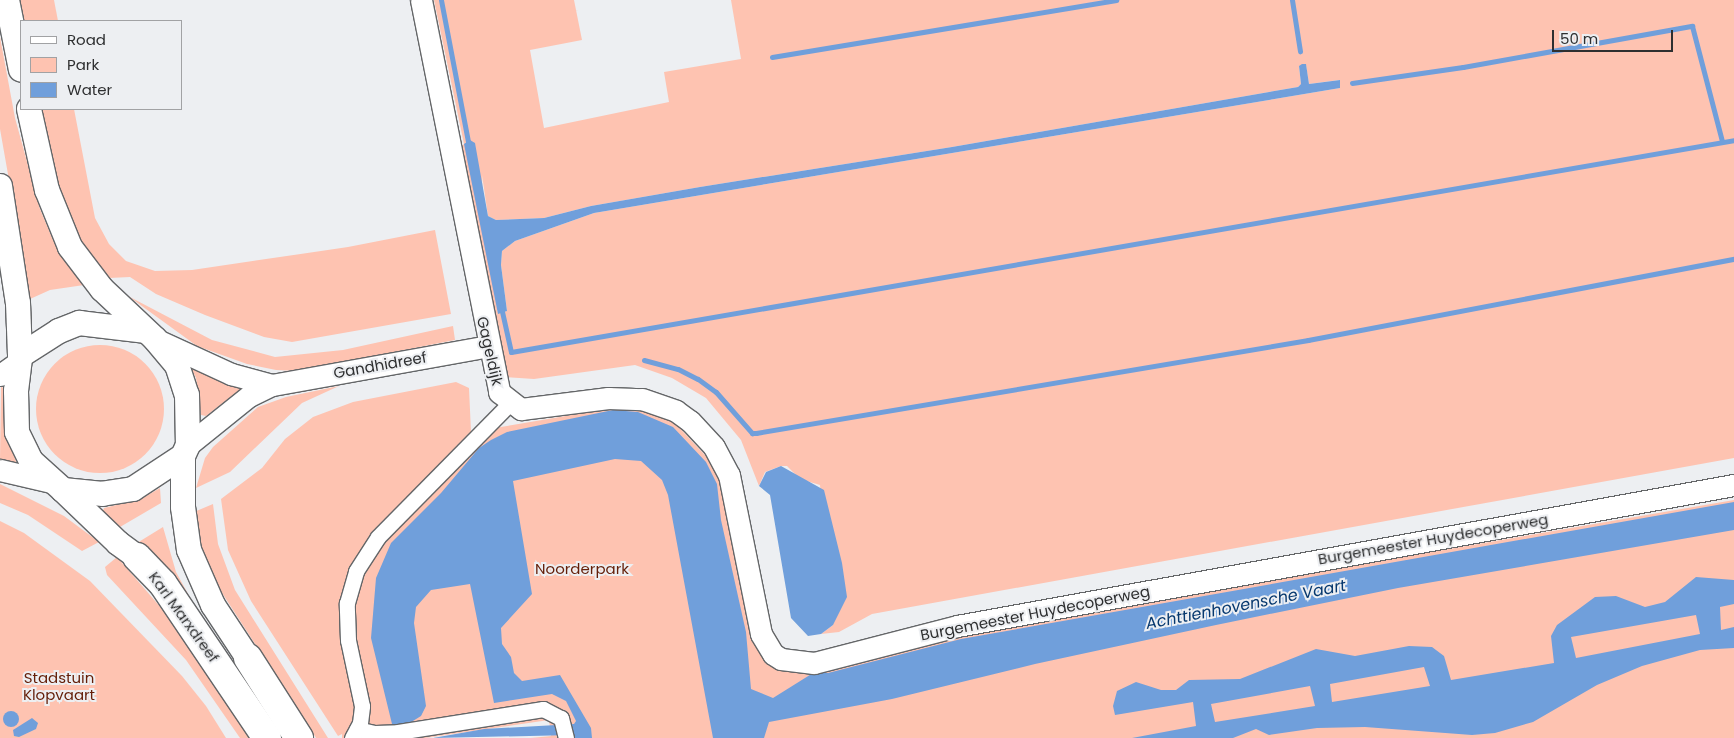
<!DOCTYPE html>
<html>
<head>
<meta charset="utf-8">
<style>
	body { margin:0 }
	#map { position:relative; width:1734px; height:738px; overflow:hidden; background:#edeff2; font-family:Poppins,sans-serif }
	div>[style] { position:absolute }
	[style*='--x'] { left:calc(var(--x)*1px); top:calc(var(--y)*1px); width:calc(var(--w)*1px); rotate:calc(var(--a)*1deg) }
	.green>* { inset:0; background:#fec3b1 }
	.round { border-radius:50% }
	.water>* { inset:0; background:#709fdb }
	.stream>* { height:5px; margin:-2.5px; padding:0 2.5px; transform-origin:2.5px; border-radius:2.5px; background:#709fdb }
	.roads { filter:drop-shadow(1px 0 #646668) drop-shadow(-1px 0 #646668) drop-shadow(0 1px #646668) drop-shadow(0 -1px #646668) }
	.street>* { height:15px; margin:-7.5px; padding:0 7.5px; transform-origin:7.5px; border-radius:7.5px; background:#fff }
	.secondary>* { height:21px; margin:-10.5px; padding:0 10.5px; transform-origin:10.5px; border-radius:10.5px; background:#fff }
	.primary>* { height:24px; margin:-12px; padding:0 12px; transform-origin:12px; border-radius:12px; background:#fff }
	.highway>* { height:28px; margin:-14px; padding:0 14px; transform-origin:14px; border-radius:14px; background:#fff }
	span { translate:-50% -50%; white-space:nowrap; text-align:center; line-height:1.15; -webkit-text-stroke:4px #edeff2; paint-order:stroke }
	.street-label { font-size:15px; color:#2e2f30 }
	.park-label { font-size:15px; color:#651f09 }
	.water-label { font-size:16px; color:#06386e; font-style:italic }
	.legend { position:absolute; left:20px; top:20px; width:162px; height:90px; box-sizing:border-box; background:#edeff2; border:1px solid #a1a2a4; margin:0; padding:6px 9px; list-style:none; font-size:15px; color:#2e2f30 }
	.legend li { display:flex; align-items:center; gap:10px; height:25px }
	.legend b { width:25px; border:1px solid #a1a2a4 }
	.scale { position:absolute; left:1552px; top:30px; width:121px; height:22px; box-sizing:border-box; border:2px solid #2e2f30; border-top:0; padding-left:6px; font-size:15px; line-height:18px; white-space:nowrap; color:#2e2f30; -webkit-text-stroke:4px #edeff2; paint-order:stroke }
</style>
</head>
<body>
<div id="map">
	<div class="green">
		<div style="clip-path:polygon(17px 0,54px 0,58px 21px,21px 21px)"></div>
		<div style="clip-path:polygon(evenodd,434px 0,574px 0,582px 40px,530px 50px,544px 128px,669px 102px,664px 72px,741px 59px,731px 0,1734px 0,1734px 458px,872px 614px,839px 632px,821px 634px,833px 625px,820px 485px,800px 479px,787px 466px,781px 466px,765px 472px,759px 486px,741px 440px,706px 398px,672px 378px,635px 365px,534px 379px,503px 377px,458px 149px,464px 144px,434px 0,1306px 65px,1309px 84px,1339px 80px,1340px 88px,594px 213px,515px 241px,502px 251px,501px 265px,507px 311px,498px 313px,484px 233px,482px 175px,488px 216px,496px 220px,544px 218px,591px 206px,700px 187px,952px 147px,1298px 87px,1301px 84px,1299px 66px,1306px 65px)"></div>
		<div style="clip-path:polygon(0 37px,15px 118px,40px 209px,53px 240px,84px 285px,50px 290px,30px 299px,0 129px)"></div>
		<div style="clip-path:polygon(38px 109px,74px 109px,95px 218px,109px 244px,126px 261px,155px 271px,192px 270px,348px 247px,435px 230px,451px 314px,292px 342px,264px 337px,205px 315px,156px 294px,130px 277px,109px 278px,81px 242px,64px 206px)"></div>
		<div style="clip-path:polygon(128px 296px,212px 340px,275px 357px,343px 350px,453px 326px,455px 340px,298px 371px,276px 370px,247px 364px,197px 346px)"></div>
		<div class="round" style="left:36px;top:345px;width:128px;height:128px"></div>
		<div style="clip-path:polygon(187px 360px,238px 383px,242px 388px,206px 416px,201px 415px,196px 378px)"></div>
		<div style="clip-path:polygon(456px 382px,469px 388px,471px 432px,613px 408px,640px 408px,675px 423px,718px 469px,768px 660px,959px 633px,1734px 500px,1734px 738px,531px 738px,551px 736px,549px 720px,425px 738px,342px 738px,342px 734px,338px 736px,251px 601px,228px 550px,221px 499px,262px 468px,285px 439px,313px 417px,353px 402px)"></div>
		<div style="clip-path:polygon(1px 386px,4px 389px,6px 435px,17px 464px,0 460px)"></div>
		<div style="clip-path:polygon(339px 386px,302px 403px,230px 472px,196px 488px,205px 458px,213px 447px,258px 407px,286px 397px)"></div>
		<div style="clip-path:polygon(0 484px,64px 516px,99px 542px,82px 551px,28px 515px,0 503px)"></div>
		<div style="clip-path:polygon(160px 488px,161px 503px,120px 527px,102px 513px,104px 508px,141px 499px)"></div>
		<div style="clip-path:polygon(213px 504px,218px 544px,235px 590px,328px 738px,316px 738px,213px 579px,200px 544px,194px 512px)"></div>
		<div style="clip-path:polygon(0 521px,24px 533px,90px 581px,182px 676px,206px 706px,226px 738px,0 738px)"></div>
		<div style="clip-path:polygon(163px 527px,176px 572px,198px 612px,137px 543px)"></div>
		<div style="clip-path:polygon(117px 557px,176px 625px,250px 738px,240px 738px,186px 660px,107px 575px,105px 567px)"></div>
	</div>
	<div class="water">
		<div style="clip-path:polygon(1302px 64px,1306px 64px,1309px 84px,1340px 80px,1340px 88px,594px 213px,515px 241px,502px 251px,501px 265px,507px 311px,498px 314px,464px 144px,470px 140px,475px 143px,488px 216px,496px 220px,544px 218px,591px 206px,700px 187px,952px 147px,1298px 87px,1301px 84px,1299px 66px)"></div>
		<div style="clip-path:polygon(613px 410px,638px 412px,673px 427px,706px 462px,717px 484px,721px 520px,746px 632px,751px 689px,773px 698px,813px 673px,828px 673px,961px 639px,1734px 502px,1734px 530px,1398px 588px,1216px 625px,1035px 664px,892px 699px,769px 722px,764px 738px,713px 738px,668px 495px,662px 480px,641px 461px,615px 459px,513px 481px,532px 594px,501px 628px,502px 644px,511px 657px,514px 673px,522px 681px,560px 675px,591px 728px,592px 738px,574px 738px,572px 735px,433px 738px,484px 729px,574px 724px,576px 721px,566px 701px,552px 694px,494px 703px,470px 584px,431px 590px,416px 607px,414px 623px,426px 706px,421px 716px,408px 724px,392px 724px,371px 638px,376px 578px,391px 543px,441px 493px,479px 448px,491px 440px,507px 432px)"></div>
		<div style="clip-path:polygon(781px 466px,824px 490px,842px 563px,847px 597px,833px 625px,821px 634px,808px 636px,791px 618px,770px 495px,759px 486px,766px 472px)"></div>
		<div style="clip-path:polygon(evenodd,1696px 577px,1734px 580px,1734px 604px,1720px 607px,1721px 630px,1734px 627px,1734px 648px,1700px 650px,1642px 666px,1597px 685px,1533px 722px,1495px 733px,1472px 735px,1365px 727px,1317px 728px,1269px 735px,1256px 729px,1233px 738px,1132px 738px,1196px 726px,1193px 702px,1115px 715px,1113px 706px,1117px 691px,1136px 682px,1161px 690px,1176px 690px,1189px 680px,1240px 679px,1316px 649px,1355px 656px,1409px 646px,1432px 647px,1444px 656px,1451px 680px,1554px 663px,1551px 636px,1557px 625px,1595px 597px,1616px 596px,1645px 607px,1665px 602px,1696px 577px,1696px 615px,1700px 634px,1576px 658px,1571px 637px,1696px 615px,1696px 577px,1424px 667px,1430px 686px,1332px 702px,1330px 684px,1424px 667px,1696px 577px,1310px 686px,1315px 706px,1215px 722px,1211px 704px,1310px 686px)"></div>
		<div class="round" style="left:3px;top:711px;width:16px;height:16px"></div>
		<div style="clip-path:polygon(32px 718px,38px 723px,36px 729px,19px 737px,14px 736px,13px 730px)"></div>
	</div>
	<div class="stream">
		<div style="--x:441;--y:0;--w:150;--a:79.2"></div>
		<div style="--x:1292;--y:0;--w:52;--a:81.1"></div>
		<div style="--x:772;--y:57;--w:349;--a:-9.4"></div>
		<div style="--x:1352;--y:83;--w:112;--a:-8.2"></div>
		<div style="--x:1463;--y:67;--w:233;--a:-10.2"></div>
		<div style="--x:1692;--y:26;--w:119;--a:75.4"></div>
		<div style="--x:501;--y:307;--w:46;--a:77.5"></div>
		<div style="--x:511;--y:352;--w:1241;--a:-9.83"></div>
		<div style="--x:644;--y:360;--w:35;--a:15"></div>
		<div style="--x:678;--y:369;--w:22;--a:27"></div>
		<div style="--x:698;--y:379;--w:22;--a:36"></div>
		<div style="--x:716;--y:392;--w:55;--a:48.7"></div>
		<div style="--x:752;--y:433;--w:4;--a:0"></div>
		<div style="--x:756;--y:433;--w:560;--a:-9.56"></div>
		<div style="--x:1308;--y:340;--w:434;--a:-10.8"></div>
	</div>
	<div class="roads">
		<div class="street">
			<div style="--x:357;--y:729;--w:18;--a:13"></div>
			<div style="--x:375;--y:733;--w:23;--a:-2"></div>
			<div style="--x:398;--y:732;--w:147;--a:-9"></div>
			<div style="--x:543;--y:709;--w:20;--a:27"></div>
			<div style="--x:561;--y:718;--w:21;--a:76"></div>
			<div style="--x:352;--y:738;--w:17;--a:-62"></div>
			<div style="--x:360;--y:723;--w:17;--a:-83"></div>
			<div style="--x:362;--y:706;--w:67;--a:-102"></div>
			<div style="--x:348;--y:640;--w:37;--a:-92"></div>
			<div style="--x:347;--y:603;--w:33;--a:-74"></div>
			<div style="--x:356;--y:571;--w:40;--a:-57.1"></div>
			<div style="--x:378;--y:537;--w:188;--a:-45.4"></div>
		</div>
		<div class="secondary">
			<div style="--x:421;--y:0;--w:400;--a:78.7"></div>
			<div style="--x:499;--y:392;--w:28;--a:38"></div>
			<div style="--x:521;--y:409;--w:88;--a:-7.2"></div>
			<div style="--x:608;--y:398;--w:34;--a:2"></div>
			<div style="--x:642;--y:399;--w:36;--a:19"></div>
			<div style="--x:676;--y:411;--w:17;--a:36"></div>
			<div style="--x:690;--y:421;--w:35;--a:47"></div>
			<div style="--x:714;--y:447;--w:32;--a:62"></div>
			<div style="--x:729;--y:475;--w:162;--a:78.6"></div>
			<div style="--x:761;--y:634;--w:23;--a:59"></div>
			<div style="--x:773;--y:654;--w:9;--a:32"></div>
			<div style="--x:781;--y:659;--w:33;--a:7"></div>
			<div style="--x:814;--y:663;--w:148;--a:-14.5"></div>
			<div style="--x:957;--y:626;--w:790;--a:-10.29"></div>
			<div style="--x:155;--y:339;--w:84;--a:24.7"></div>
			<div style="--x:231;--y:374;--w:42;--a:15"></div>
			<div style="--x:0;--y:375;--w:21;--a:-35"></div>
			<div style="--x:188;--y:445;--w:78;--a:-38.8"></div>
			<div style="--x:249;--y:396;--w:25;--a:-26"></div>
			<div style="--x:272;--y:385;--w:219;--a:-10.2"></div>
			<div style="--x:0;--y:470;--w:52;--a:13.2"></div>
		</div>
		<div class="primary">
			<div style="--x:7;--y:0;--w:71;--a:78.7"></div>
			<div style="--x:29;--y:109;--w:83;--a:77.5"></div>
			<div style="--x:47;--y:190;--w:61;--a:68"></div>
			<div style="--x:70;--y:247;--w:53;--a:52.7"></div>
			<div style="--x:102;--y:289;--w:73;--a:43.3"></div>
			<div style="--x:155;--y:339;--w:34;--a:50"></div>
			<div style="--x:177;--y:365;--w:32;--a:72"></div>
			<div style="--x:187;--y:395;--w:50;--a:88.9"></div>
			<div style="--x:188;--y:445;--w:12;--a:114"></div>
			<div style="--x:183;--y:456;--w:60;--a:146.6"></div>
			<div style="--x:133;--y:489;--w:30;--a:171"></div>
			<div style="--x:103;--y:494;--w:40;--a:-174.3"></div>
			<div style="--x:63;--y:490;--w:43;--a:-137.8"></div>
			<div style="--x:31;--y:461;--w:32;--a:-116"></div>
			<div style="--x:17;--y:432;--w:41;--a:-91.4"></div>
			<div style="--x:16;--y:391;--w:35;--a:-83"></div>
			<div style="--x:20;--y:356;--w:46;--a:-32.7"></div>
			<div style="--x:59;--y:331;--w:22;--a:-22"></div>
			<div style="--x:79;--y:323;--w:66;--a:6.9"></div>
			<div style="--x:0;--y:186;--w:118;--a:81.3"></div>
			<div style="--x:18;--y:303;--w:53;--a:87.8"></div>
			<div style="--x:183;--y:456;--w:51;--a:90"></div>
			<div style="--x:183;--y:507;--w:43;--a:82.1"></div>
			<div style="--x:189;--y:550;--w:60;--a:66.4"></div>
			<div style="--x:213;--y:605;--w:64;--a:56.6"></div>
			<div style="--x:63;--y:490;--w:76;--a:43.9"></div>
			<div style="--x:118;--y:543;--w:24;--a:36"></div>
		</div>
		<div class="highway">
			<div style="--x:137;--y:557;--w:37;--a:46"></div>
			<div style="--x:163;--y:584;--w:186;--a:56"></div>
			<div style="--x:248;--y:658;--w:95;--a:57.5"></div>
		</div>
	</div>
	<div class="street-label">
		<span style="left:490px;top:351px;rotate:77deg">Gageldijk</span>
		<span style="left:380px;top:365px;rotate:-10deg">Gandhidreef</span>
		<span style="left:1433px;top:539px;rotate:-10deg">Burgemeester Huydecoperweg</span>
		<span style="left:1035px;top:613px;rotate:-11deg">Burgemeester Huydecoperweg</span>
		<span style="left:184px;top:617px;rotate:54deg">Karl Marxdreef</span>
	</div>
	<div class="park-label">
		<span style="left:582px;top:569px">Noorderpark</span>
		<span style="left:59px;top:686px">Stadstuin<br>Klopvaart</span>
	</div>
	<div class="water-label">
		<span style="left:1246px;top:605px;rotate:-11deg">Achttienhovensche Vaart</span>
	</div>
	<ul class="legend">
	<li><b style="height:6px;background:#fff"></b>Road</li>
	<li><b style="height:14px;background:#fec3b1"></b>Park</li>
	<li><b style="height:14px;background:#709fdb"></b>Water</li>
	</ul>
	<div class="scale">50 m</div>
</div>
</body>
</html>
